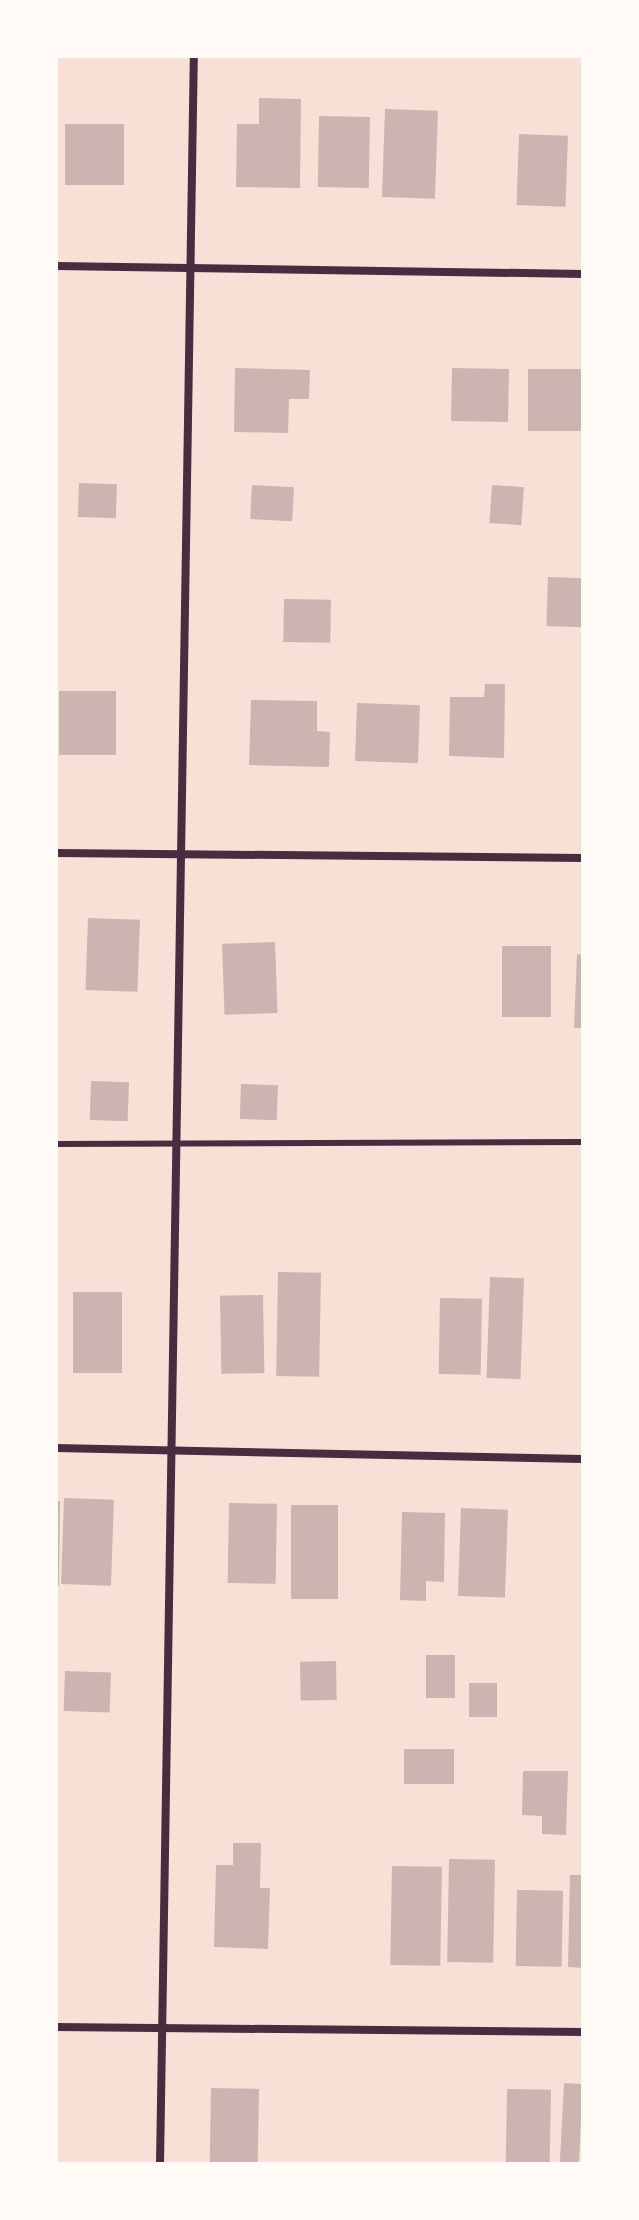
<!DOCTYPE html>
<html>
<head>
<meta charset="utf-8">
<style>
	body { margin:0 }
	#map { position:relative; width:639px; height:2220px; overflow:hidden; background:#f7e1d7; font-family:Barlow,sans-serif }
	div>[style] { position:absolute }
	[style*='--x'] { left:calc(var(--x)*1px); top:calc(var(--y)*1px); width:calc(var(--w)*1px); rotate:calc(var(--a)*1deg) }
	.building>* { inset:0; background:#ccb4b1; transform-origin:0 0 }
	.service>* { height:6px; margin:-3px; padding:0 3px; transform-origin:3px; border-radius:3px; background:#4a2c40 }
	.minor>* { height:8px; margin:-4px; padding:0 4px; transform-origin:4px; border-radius:4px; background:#4a2c40 }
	span { translate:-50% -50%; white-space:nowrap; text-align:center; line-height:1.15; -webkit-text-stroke:6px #fffaf5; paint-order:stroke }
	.frame { position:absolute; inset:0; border:58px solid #fffaf5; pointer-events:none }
</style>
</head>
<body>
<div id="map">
	<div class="building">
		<div style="clip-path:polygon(259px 98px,301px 99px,300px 188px,236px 187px,237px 124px,259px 124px)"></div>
		<div style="left:385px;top:109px;width:53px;height:88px;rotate:2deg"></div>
		<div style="left:319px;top:116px;width:51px;height:71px;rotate:1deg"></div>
		<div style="left:65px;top:124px;width:59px;height:61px"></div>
		<div style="left:519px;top:134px;width:49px;height:71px;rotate:2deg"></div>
		<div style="clip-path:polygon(235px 368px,310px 370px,309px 399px,289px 399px,288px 433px,234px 432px)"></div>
		<div style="left:452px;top:368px;width:57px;height:53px;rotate:1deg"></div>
		<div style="left:583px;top:369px;width:62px;height:55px;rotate:90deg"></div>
		<div style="left:79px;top:483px;width:38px;height:34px;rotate:2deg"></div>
		<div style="left:252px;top:485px;width:42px;height:34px;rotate:3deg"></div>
		<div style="left:492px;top:485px;width:32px;height:38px;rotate:4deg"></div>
		<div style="left:548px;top:577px;width:35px;height:49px;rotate:2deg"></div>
		<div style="left:284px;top:599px;width:47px;height:43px;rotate:1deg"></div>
		<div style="clip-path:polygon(485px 684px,505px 684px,504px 758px,449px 756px,450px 697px,484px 697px)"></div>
		<div style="left:116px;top:691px;width:64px;height:57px;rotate:90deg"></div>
		<div style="clip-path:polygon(251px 700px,317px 701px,317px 731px,330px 732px,329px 767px,249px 765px)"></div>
		<div style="left:357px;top:703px;width:63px;height:58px;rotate:2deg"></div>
		<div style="left:88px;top:918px;width:52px;height:72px;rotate:2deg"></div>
		<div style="left:275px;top:942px;width:71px;height:53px;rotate:88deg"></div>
		<div style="left:502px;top:946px;width:49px;height:71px"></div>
		<div style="clip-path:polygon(577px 954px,583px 955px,583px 1028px,574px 1028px)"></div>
		<div style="left:91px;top:1081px;width:38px;height:39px;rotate:2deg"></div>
		<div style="left:241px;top:1084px;width:37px;height:35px;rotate:2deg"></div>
		<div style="left:278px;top:1272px;width:43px;height:104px;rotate:1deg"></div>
		<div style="left:490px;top:1277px;width:34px;height:101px;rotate:2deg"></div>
		<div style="left:73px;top:1292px;width:49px;height:81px"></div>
		<div style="left:263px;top:1295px;width:78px;height:43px;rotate:89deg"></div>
		<div style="left:440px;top:1298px;width:42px;height:76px;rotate:1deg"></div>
		<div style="left:64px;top:1498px;width:50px;height:86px;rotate:2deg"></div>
		<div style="clip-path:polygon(56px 1501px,60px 1501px,59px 1586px,56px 1586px)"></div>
		<div style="left:229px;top:1503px;width:48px;height:80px;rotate:1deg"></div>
		<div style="left:291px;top:1505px;width:47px;height:94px"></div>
		<div style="left:461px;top:1508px;width:47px;height:88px;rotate:2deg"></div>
		<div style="clip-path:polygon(402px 1512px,445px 1513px,444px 1582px,426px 1581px,426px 1601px,400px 1600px)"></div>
		<div style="left:426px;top:1655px;width:29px;height:43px"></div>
		<div style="left:336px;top:1661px;width:39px;height:36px;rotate:89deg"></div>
		<div style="left:65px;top:1671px;width:46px;height:40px;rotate:2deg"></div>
		<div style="left:469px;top:1683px;width:28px;height:34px"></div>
		<div style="left:404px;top:1749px;width:50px;height:35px"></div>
		<div style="clip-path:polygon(523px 1771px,568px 1771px,566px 1835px,542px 1834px,542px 1816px,522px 1815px)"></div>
		<div style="clip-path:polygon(233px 1843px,261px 1843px,260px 1888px,270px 1888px,268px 1949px,214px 1947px,216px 1865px,233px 1865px)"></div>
		<div style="left:449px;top:1859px;width:46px;height:103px;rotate:1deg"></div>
		<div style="left:392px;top:1866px;width:50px;height:99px;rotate:1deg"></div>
		<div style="clip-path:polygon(570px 1875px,583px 1875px,583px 1968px,568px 1967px)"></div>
		<div style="left:517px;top:1890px;width:46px;height:76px;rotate:1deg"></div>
		<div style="left:564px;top:2083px;width:19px;height:81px;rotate:3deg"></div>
		<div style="left:211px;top:2088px;width:48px;height:76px;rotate:1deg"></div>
		<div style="left:507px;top:2089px;width:44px;height:73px;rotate:1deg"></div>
	</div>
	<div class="service">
		<div style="--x:56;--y:1144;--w:527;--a:-0.22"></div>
	</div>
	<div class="minor">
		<div style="--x:56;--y:266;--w:527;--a:0.87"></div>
		<div style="--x:56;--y:853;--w:527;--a:0.54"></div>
		<div style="--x:56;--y:1448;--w:527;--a:1.2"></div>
		<div style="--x:56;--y:2027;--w:527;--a:0.54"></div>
		<div style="--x:160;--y:2164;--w:2108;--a:-89.08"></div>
	</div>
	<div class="frame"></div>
</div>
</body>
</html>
